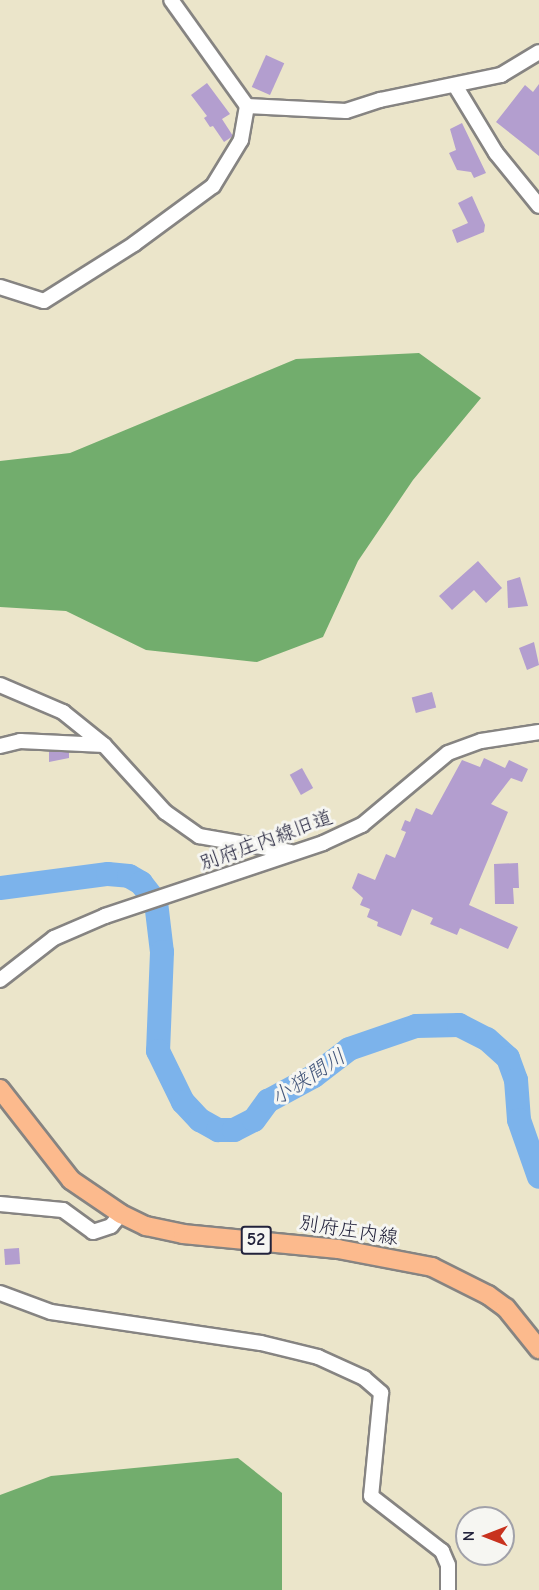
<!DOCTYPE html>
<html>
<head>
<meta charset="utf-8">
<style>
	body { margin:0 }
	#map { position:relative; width:539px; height:1590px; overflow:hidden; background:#ebe5ca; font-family:"Comic Neue","Klee One",sans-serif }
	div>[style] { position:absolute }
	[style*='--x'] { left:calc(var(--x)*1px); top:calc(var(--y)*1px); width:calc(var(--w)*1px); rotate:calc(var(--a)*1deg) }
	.forest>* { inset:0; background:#72ad6d }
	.river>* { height:24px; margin:-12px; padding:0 12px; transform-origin:12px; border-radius:12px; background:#7cb3eb }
	.building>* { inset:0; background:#b39ecf; transform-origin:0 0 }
	.roads { filter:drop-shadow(2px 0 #868482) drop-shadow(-2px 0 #868482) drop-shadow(0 2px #868482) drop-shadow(0 -2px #868482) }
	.minor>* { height:14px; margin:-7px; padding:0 7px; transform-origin:7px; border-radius:7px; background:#fff }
	.major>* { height:18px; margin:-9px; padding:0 9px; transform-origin:9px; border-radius:9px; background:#fcba8d }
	span { translate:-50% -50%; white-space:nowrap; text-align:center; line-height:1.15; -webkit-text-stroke:6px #f6f6f2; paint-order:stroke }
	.shield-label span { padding:2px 4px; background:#f6f6f2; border:2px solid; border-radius:4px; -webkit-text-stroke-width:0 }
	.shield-label { font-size:18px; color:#22223b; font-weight:700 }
	.street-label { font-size:20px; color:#22223b }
	.water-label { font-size:21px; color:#425579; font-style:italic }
	.north { position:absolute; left:455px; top:1506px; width:60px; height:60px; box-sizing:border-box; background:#f6f6f2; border:2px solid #a1a1a9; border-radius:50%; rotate:270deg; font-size:16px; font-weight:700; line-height:24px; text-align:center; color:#22223b }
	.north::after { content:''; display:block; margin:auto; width:21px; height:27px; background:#c8321e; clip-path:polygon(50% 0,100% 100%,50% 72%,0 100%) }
</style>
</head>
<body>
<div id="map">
	<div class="forest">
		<div style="clip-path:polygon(419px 353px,481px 398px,413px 480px,358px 561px,323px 637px,257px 662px,146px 650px,66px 611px,0 607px,0 461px,70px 453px,296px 359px)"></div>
		<div style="clip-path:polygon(238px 1458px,282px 1493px,282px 1590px,0 1590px,0 1495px,51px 1476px)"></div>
	</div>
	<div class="river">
		<div style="--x:0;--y:888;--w:109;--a:-7.4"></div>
		<div style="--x:108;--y:874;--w:21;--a:5"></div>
		<div style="--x:129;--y:876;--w:14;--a:30"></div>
		<div style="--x:141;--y:883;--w:24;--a:52"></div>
		<div style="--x:156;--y:902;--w:50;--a:83.2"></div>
		<div style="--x:162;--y:952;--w:99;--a:92.3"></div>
		<div style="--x:158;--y:1051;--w:57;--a:63.9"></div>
		<div style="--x:183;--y:1102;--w:25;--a:47"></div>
		<div style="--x:200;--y:1120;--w:21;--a:29"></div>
		<div style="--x:218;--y:1130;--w:16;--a:0"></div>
		<div style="--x:234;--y:1130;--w:22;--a:-27"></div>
		<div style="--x:254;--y:1120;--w:24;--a:-54"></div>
		<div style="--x:268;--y:1101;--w:52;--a:-28.5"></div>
		<div style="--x:314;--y:1076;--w:44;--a:-37.6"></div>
		<div style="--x:349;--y:1049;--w:71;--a:-18.9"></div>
		<div style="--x:416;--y:1026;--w:43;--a:-1.3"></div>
		<div style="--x:459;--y:1025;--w:31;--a:27"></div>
		<div style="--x:487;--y:1039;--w:28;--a:42"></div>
		<div style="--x:508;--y:1058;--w:23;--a:70"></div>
		<div style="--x:516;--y:1080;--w:40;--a:85.7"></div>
		<div style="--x:519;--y:1120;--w:60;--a:70.7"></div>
	</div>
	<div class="building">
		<div style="left:266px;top:55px;width:20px;height:35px;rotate:24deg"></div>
		<div style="clip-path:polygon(207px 83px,230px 114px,222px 119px,233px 136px,224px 142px,213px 126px,210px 127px,204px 118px,207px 116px,191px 95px)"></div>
		<div style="clip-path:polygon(539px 84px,539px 156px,496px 122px,525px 85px,533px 92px)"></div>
		<div style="clip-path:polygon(462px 123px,486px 173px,474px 178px,471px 172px,457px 170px,449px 153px,456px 150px,450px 129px)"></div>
		<div style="clip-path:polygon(472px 196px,485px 225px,484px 232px,457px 243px,452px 230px,468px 223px,458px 203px)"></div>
		<div style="clip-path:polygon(478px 561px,502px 588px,486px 603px,474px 590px,452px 610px,439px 596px)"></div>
		<div style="clip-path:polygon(520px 577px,528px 606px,508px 608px,507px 581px)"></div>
		<div style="clip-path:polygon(534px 642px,539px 665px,527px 670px,519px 648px)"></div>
		<div style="left:432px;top:692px;width:16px;height:21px;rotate:75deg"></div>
		<div style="clip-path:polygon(49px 751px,69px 752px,69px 758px,49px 762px)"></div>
		<div style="clip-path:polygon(484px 758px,505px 768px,509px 760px,528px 769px,522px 782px,511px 778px,491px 804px,508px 812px,469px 905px,518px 927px,508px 949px,460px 928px,457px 935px,430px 924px,433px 918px,412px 909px,401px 936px,377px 926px,378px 922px,367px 917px,370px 909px,360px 905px,363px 898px,352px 888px,358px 873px,375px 880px,386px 854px,395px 858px,406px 832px,401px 830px,405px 820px,410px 822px,416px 808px,432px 815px,462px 760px,480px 767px)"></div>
		<div style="left:302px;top:768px;width:23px;height:14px;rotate:61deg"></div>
		<div style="clip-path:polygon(518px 863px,519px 888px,513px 888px,514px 904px,495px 904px,494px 864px)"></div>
		<div style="left:19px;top:1248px;width:16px;height:15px;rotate:86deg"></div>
	</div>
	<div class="roads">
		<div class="minor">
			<div style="--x:456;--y:87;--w:77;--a:58.8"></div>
			<div style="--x:496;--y:153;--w:68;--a:50.9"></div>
			<div style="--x:247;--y:106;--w:99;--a:2.9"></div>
			<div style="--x:346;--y:111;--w:36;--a:-18"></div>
			<div style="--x:380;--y:100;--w:124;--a:-11.7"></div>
			<div style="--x:501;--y:75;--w:44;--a:-31.2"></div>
			<div style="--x:0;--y:287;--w:46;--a:17.7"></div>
			<div style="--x:44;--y:301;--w:107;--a:-32.3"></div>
			<div style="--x:134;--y:244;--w:98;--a:-36.3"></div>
			<div style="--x:213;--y:186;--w:54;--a:-58.7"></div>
			<div style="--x:241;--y:140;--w:35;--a:-80"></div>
			<div style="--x:247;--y:106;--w:130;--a:-125.6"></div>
			<div style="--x:0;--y:685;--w:69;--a:23.2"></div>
			<div style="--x:63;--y:712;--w:53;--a:38.8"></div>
			<div style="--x:0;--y:746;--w:21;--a:-14"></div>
			<div style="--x:20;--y:741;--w:84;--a:2.7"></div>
			<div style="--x:104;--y:745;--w:91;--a:47.7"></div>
			<div style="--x:165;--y:812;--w:42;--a:35.2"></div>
			<div style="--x:199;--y:836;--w:93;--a:9.9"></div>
			<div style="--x:0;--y:980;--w:68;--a:-37.9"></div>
			<div style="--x:54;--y:938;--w:56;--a:-23.3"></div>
			<div style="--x:105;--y:916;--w:230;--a:-18.5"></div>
			<div style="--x:323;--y:843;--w:43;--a:-24.8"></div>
			<div style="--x:362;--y:825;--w:112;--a:-39.9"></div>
			<div style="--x:448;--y:753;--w:35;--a:-20"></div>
			<div style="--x:481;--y:741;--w:59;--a:-8.8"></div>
			<div style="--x:0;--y:1204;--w:63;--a:5.4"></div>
			<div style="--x:63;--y:1210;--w:37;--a:36"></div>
			<div style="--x:93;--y:1232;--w:19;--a:-18"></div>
			<div style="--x:111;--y:1226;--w:16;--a:-50"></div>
			<div style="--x:0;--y:1293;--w:54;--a:20.4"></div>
			<div style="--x:51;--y:1312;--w:212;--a:8.4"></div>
			<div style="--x:261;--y:1343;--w:59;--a:13.8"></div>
			<div style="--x:318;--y:1357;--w:51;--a:24.5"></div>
			<div style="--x:364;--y:1378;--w:23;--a:41"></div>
			<div style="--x:381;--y:1393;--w:103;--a:95.5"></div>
			<div style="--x:371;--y:1496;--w:90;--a:37.8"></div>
			<div style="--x:442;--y:1551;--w:15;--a:67"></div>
			<div style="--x:448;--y:1565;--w:25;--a:90"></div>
		</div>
		<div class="major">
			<div style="--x:0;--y:1089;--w:115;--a:52"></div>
			<div style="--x:71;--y:1180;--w:60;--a:34.2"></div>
			<div style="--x:121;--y:1214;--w:28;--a:26"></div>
			<div style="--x:146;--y:1226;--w:38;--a:12"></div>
			<div style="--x:183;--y:1234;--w:156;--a:5.5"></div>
			<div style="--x:338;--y:1249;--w:96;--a:10.8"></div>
			<div style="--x:432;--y:1267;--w:63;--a:26.6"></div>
			<div style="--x:488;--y:1295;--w:22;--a:36"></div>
			<div style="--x:506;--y:1308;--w:53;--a:51.2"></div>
		</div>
	</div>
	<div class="shield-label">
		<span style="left:256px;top:1240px">52</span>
	</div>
	<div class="street-label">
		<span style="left:266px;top:840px;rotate:-20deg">別府庄内線旧道</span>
		<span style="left:349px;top:1230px;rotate:9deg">別府庄内線</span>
	</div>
	<div class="water-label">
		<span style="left:308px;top:1077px;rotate:-33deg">小狭間川</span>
	</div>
	<div class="north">N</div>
</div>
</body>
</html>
